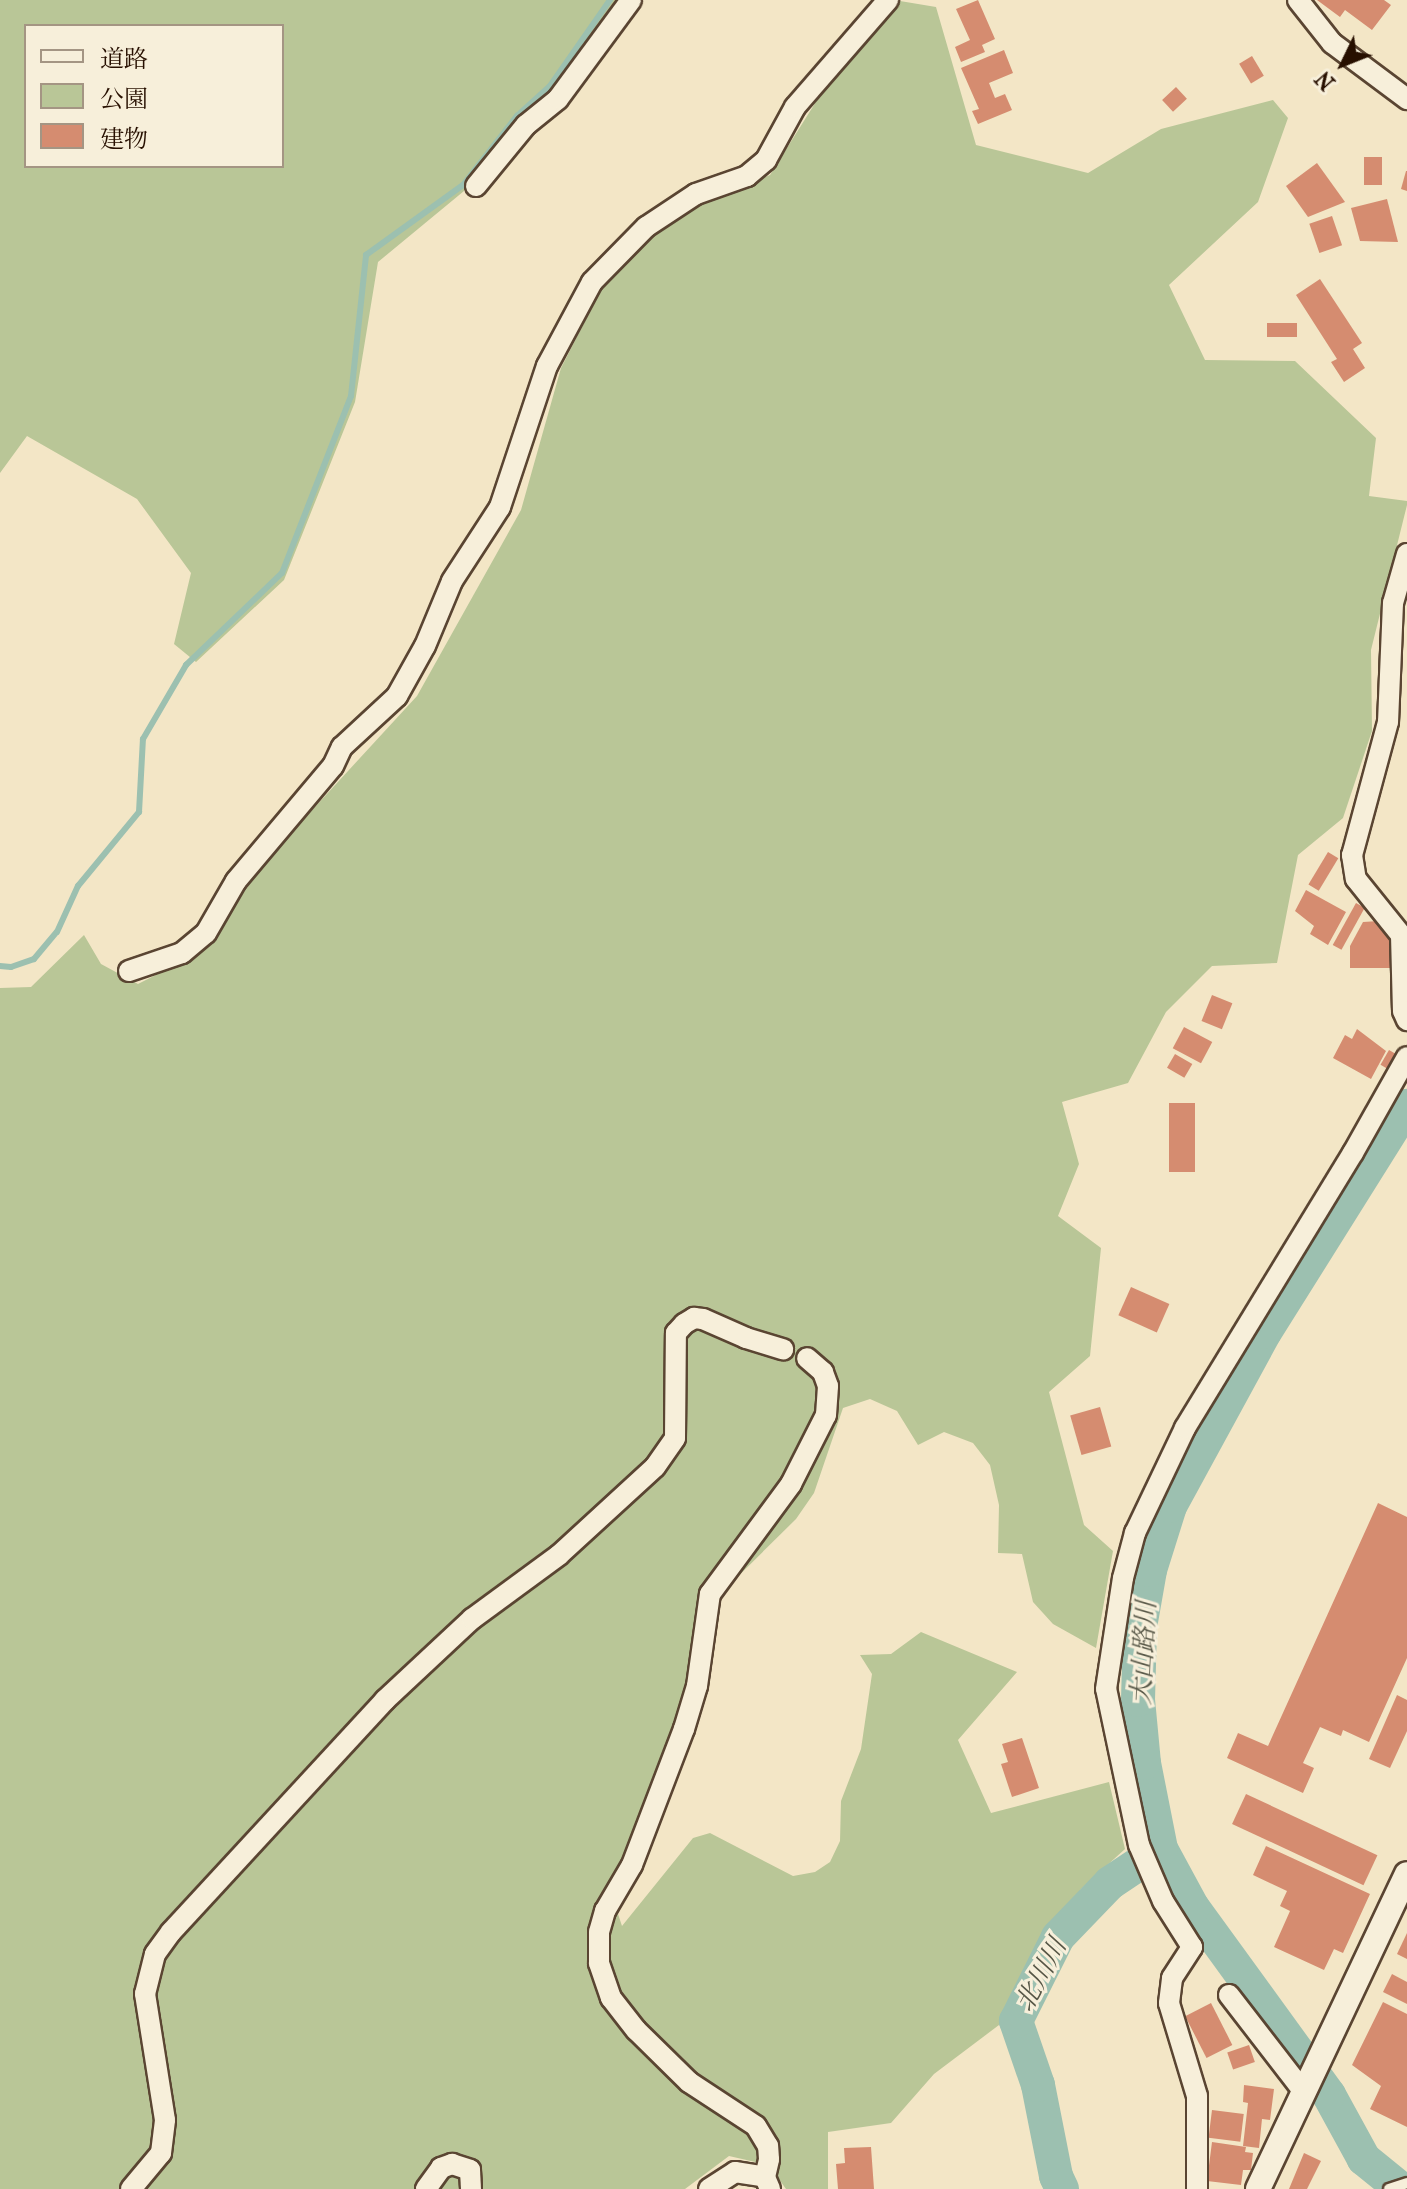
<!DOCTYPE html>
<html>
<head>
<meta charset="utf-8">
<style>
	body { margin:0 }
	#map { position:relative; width:1407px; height:2189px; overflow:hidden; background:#f3e6c6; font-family:"IM FELL French Canon","Noto Serif JP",serif }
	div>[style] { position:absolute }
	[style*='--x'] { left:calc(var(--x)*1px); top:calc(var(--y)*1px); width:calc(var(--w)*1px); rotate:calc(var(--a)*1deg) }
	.green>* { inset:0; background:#b9c697 }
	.stream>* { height:6px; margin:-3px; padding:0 3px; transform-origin:3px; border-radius:3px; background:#9cc0b0 }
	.river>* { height:34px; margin:-17px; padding:0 17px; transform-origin:17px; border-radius:17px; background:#9cc0b0 }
	.building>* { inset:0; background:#d58c70; transform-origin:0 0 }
	.roads { filter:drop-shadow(2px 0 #5a4532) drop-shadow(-2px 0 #5a4532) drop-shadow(0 2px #5a4532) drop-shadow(0 -2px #5a4532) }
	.service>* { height:10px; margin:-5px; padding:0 5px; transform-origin:5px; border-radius:5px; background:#f7efda }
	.minor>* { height:20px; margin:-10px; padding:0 10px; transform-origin:10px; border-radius:10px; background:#f7efda }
	.tertiary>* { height:24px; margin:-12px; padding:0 12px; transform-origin:12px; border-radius:12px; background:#f7efda }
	span { translate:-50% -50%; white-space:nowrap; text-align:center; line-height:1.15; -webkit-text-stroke:6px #f7efda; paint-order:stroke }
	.water-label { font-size:26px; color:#565646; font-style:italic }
	.legend { position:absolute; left:24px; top:24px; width:260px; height:144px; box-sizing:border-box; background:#f7efda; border:2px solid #a49583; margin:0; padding:10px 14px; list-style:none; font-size:24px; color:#270f00 }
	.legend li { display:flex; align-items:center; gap:16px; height:40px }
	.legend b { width:40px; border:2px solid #a49583 }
	.north { position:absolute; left:1303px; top:24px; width:80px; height:80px; -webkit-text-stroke:6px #f7efda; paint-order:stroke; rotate:227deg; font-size:22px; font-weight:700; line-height:32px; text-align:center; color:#270f00 }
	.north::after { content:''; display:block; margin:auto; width:28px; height:36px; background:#270f00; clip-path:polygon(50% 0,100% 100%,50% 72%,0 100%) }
</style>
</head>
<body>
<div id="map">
	<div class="green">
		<div style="clip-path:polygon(evenodd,0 0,617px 0,553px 92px,522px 119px,464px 191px,378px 262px,355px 402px,284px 580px,196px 662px,174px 644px,191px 573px,137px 499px,27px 436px,0 473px,0 0,26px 26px,282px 26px,282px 166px,26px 166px,26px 26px)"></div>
		<div style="clip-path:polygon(900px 1px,936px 7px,976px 145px,1088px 173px,1161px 129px,1273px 100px,1288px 118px,1258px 202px,1169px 285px,1205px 360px,1295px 361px,1376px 438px,1369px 496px,1407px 501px,1407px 505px,1371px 650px,1372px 731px,1343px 818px,1298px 855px,1277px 963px,1212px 966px,1166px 1012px,1128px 1083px,1062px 1102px,1079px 1164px,1058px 1216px,1101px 1248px,1090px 1356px,1049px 1392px,1084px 1525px,1113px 1551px,1096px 1648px,1053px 1624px,1033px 1602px,1022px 1554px,998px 1553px,999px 1505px,990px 1465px,973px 1443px,944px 1432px,918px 1445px,897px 1411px,870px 1399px,843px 1408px,814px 1493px,796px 1519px,709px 1605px,688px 1709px,651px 1802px,618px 1914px,622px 1926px,693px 1838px,710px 1833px,793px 1876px,815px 1872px,830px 1862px,840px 1841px,841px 1801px,861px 1749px,872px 1674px,860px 1655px,891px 1654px,921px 1632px,1017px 1672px,958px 1740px,991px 1813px,1109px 1782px,1125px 1849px,1081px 1889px,999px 2025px,934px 2074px,891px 2123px,828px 2132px,828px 2189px,786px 2189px,769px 2165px,729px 2156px,685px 2189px,0 2189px,0 988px,31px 987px,84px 935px,101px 964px,138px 984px,201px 952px,268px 858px,417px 696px,521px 510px,561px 368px,602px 288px,650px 235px,703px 202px,770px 175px,824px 89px)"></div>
	</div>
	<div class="stream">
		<div style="--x:0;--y:966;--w:11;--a:5"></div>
		<div style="--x:11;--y:967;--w:24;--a:-19"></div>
		<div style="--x:34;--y:959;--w:35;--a:-50"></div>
		<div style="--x:57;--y:932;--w:51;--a:-65.5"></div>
		<div style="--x:78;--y:886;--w:96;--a:-50.5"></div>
		<div style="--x:139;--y:812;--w:73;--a:-86.9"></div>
		<div style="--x:143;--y:739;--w:86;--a:-59.8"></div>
		<div style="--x:186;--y:665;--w:133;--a:-43.8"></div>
		<div style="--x:282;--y:573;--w:190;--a:-68.7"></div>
		<div style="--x:351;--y:396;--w:142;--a:-83.9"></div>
		<div style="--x:366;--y:255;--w:120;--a:-35.8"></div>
		<div style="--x:463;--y:185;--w:88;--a:-52"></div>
		<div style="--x:517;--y:116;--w:45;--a:-42.3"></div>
		<div style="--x:550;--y:86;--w:105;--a:-55.1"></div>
	</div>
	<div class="river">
		<div style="--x:1062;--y:2189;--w:14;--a:-115"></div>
		<div style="--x:1056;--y:2176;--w:93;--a:-101.2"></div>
		<div style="--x:1038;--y:2085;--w:68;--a:-109"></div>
		<div style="--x:1016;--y:2021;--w:94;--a:-63.4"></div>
		<div style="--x:1058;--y:1937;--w:75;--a:-46.1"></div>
		<div style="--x:1110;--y:1883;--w:61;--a:-33.7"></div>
		<div style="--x:1401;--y:2189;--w:48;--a:-141"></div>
		<div style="--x:1364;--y:2159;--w:73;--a:-118.7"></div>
		<div style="--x:1329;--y:2095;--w:231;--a:-126"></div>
		<div style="--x:1193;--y:1908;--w:67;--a:-118.5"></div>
		<div style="--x:1161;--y:1849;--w:88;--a:-101.2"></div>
		<div style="--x:1144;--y:1763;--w:63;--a:-95.4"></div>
		<div style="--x:1138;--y:1700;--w:73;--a:-88.4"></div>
		<div style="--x:1140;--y:1627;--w:58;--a:-80"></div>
		<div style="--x:1150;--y:1570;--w:67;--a:-72.6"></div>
		<div style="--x:1170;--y:1506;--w:198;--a:-61.4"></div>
		<div style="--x:1265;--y:1332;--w:267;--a:-57.9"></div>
	</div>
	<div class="building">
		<div style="clip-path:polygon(978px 0,995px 39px,982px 45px,985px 52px,961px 62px,955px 47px,970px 40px,956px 9px)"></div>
		<div style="clip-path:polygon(1317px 0,1384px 0,1391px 5px,1372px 30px,1345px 10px,1340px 17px)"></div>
		<div style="clip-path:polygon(1004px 50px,1013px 73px,989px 83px,995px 98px,1005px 94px,1012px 110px,978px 124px,972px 111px,979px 109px,961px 68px)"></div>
		<div style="left:1252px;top:56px;width:23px;height:15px;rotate:59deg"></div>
		<div style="left:1176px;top:87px;width:16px;height:19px;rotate:47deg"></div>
		<div style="left:1364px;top:157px;width:18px;height:28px"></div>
		<div style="clip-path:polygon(1317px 163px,1345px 202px,1308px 217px,1286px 186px)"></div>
		<div style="clip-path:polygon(1406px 171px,1407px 171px,1407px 191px,1401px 189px)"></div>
		<div style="clip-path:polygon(1387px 199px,1398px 242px,1360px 241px,1351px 208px)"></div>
		<div style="left:1332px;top:216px;width:31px;height:24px;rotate:71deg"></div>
		<div style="clip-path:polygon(1320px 279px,1362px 343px,1353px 349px,1365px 368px,1344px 382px,1331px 362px,1337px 359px,1296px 295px)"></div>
		<div style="left:1267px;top:323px;width:30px;height:14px"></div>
		<div style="left:1328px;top:852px;width:12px;height:38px;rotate:31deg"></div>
		<div style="clip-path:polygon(1306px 890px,1346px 912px,1328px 945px,1310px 934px,1314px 926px,1295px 911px)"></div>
		<div style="left:1356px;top:903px;width:10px;height:48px;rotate:29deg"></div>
		<div style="clip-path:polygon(1379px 921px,1392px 934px,1393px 968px,1350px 968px,1350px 946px,1363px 922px)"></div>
		<div style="left:1212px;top:995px;width:22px;height:28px;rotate:22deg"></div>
		<div style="left:1184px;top:1027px;width:32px;height:24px;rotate:28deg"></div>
		<div style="clip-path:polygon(1357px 1029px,1386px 1051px,1371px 1079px,1333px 1058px,1345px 1035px,1352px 1039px)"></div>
		<div style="left:1389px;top:1050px;width:14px;height:17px;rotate:30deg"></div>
		<div style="left:1175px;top:1054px;width:20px;height:16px;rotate:30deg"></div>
		<div style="left:1169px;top:1103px;width:26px;height:69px"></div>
		<div style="left:1131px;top:1287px;width:42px;height:31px;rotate:24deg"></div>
		<div style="left:1100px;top:1407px;width:41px;height:31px;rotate:74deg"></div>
		<div style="clip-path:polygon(1378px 1503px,1407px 1517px,1407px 1658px,1369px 1742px,1343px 1730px,1341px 1736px,1320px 1727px,1303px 1763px,1314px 1768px,1303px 1793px,1227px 1758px,1238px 1733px,1268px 1746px)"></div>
		<div style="clip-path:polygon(1397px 1695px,1407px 1700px,1407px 1731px,1390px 1768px,1369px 1759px)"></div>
		<div style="clip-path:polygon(1022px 1738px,1039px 1788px,1012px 1797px,1001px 1764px,1008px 1762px,1002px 1744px)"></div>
		<div style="left:1246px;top:1794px;width:145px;height:33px;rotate:25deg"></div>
		<div style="clip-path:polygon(1266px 1846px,1370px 1894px,1343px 1953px,1334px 1949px,1324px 1970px,1274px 1947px,1290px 1911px,1280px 1906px,1287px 1891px,1253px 1875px)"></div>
		<div style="clip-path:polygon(1407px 1933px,1407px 1959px,1397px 1954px)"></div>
		<div style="clip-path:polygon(1392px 1974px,1407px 1982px,1407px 2004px,1383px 1992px)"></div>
		<div style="clip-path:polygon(1383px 2002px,1407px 2014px,1407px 2127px,1370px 2109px,1381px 2086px,1352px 2065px)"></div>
		<div style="left:1211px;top:2003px;width:47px;height:29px;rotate:63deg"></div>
		<div style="left:1249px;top:2045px;width:18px;height:23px;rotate:71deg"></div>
		<div style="clip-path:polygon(1244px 2085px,1274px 2089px,1270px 2120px,1262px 2119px,1259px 2148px,1243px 2146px,1248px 2103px,1243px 2102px)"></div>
		<div style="left:1212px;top:2110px;width:32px;height:28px;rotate:7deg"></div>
		<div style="clip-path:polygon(1212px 2142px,1246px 2147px,1245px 2152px,1253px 2153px,1251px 2170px,1243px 2170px,1241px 2185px,1207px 2181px)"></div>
		<div style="clip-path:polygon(871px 2147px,874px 2189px,838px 2189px,836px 2164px,845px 2163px,844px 2148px)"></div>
		<div style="clip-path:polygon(1304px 2153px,1321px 2161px,1307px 2189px,1289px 2189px)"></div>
	</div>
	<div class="roads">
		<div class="service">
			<div style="--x:1389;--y:2189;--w:19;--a:-18"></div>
		</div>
		<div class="minor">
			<div style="--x:1298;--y:0;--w:55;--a:51.7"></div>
			<div style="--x:1332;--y:43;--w:94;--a:36.7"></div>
			<div style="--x:476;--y:186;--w:79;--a:-50.7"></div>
			<div style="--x:526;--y:125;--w:41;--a:-39.1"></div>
			<div style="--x:558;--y:99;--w:123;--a:-53.6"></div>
			<div style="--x:1407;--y:554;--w:51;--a:105.9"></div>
			<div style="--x:1393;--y:603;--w:119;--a:92.4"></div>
			<div style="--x:1388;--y:722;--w:138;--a:105.1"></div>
			<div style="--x:1352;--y:855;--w:24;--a:81"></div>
			<div style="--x:1356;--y:879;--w:72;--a:51.2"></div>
			<div style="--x:1401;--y:935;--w:76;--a:88.5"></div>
			<div style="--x:1403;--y:1011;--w:10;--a:66"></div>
			<div style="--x:129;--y:971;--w:56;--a:-18.8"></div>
			<div style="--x:182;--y:953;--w:31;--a:-40"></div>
			<div style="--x:206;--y:933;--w:60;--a:-60"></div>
			<div style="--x:236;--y:881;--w:150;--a:-49.9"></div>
			<div style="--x:333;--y:766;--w:21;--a:-65"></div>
			<div style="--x:342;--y:747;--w:75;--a:-42.8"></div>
			<div style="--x:397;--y:696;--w:57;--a:-60.8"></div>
			<div style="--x:425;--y:646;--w:70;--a:-67.4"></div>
			<div style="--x:452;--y:581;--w:88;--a:-57"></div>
			<div style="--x:500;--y:507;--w:149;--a:-71.6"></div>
			<div style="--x:547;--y:366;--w:95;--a:-61.8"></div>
			<div style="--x:592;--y:282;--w:77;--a:-45.5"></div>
			<div style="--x:646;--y:227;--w:60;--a:-33.4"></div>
			<div style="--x:696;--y:194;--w:54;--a:-19.4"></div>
			<div style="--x:747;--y:176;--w:25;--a:-40"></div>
			<div style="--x:766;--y:160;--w:60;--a:-61.3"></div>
			<div style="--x:795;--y:107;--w:142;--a:-49"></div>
			<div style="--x:1229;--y:1995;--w:123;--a:52.3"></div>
			<div style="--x:131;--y:2189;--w:47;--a:-50.2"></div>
			<div style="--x:161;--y:2153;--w:33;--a:-83"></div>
			<div style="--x:165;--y:2120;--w:128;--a:-99"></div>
			<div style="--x:145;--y:1994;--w:41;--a:-76"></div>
			<div style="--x:155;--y:1954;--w:27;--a:-54"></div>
			<div style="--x:171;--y:1932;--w:316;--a:-47.3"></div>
			<div style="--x:385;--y:1700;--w:119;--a:-43"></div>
			<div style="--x:472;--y:1619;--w:108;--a:-36.3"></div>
			<div style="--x:559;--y:1555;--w:130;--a:-42.5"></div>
			<div style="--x:655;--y:1467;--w:35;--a:-55"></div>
			<div style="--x:675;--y:1438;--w:105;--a:-89.5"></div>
			<div style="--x:676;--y:1333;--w:12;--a:-48"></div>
			<div style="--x:684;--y:1324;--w:12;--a:-31"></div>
			<div style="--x:694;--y:1318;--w:9;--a:6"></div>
			<div style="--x:703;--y:1319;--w:47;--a:23.8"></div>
			<div style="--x:746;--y:1338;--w:39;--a:17"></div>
			<div style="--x:426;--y:2189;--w:26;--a:-54"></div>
			<div style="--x:441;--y:2168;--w:12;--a:-20"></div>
			<div style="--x:452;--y:2164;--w:19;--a:18"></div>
			<div style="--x:470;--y:2170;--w:19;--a:87"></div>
			<div style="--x:709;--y:2189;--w:31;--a:-33"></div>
			<div style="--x:735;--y:2172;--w:30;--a:9"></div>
			<div style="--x:770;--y:2189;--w:13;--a:-113"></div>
			<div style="--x:765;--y:2177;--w:18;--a:-77"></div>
			<div style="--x:769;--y:2159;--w:13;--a:-94"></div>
			<div style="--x:768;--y:2146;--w:23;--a:-121"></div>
			<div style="--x:756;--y:2126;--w:80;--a:-146.7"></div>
			<div style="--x:689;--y:2082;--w:74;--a:-135.5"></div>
			<div style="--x:636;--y:2030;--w:41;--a:-128"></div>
			<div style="--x:611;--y:1998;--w:37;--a:-109"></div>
			<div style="--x:599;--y:1963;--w:31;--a:-90"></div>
			<div style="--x:599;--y:1932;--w:22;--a:-74"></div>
			<div style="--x:605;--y:1911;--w:53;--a:-59.6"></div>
			<div style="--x:632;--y:1865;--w:146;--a:-69.1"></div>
			<div style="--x:684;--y:1729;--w:45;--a:-73.2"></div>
			<div style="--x:697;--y:1686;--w:93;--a:-82"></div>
			<div style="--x:710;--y:1594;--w:137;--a:-53.6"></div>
			<div style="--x:791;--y:1484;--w:77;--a:-63.1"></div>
			<div style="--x:826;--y:1415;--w:29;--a:-86"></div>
			<div style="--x:828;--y:1386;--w:15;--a:-110"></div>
			<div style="--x:823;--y:1372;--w:21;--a:-139"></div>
			<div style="--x:1197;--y:2189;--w:93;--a:-90"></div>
			<div style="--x:1197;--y:2096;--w:97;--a:-106.8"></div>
			<div style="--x:1169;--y:2003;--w:25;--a:-83"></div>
			<div style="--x:1172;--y:1978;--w:37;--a:-57"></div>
			<div style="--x:1192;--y:1947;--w:54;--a:-122.2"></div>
			<div style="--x:1163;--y:1901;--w:61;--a:-113.2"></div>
			<div style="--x:1139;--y:1845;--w:159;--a:-101.9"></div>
			<div style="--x:1106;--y:1689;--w:112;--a:-81.3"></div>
			<div style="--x:1123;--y:1578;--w:47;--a:-75.1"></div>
			<div style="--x:1135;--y:1533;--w:116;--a:-64.5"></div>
			<div style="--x:1185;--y:1428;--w:322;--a:-58.6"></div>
			<div style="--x:1353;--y:1153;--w:110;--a:-60.6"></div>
		</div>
		<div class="tertiary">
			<div style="--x:1258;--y:2189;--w:348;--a:-64.7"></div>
		</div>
	</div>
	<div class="water-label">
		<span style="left:1144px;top:1653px;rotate:-87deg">大山路川</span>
		<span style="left:1041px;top:1975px;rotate:-62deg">北川川</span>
	</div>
	<ul class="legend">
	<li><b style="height:10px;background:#f7efda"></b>道路</li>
	<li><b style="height:22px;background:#b9c697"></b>公園</li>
	<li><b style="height:22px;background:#d58c70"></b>建物</li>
	</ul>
	<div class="north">N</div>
</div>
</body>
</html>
